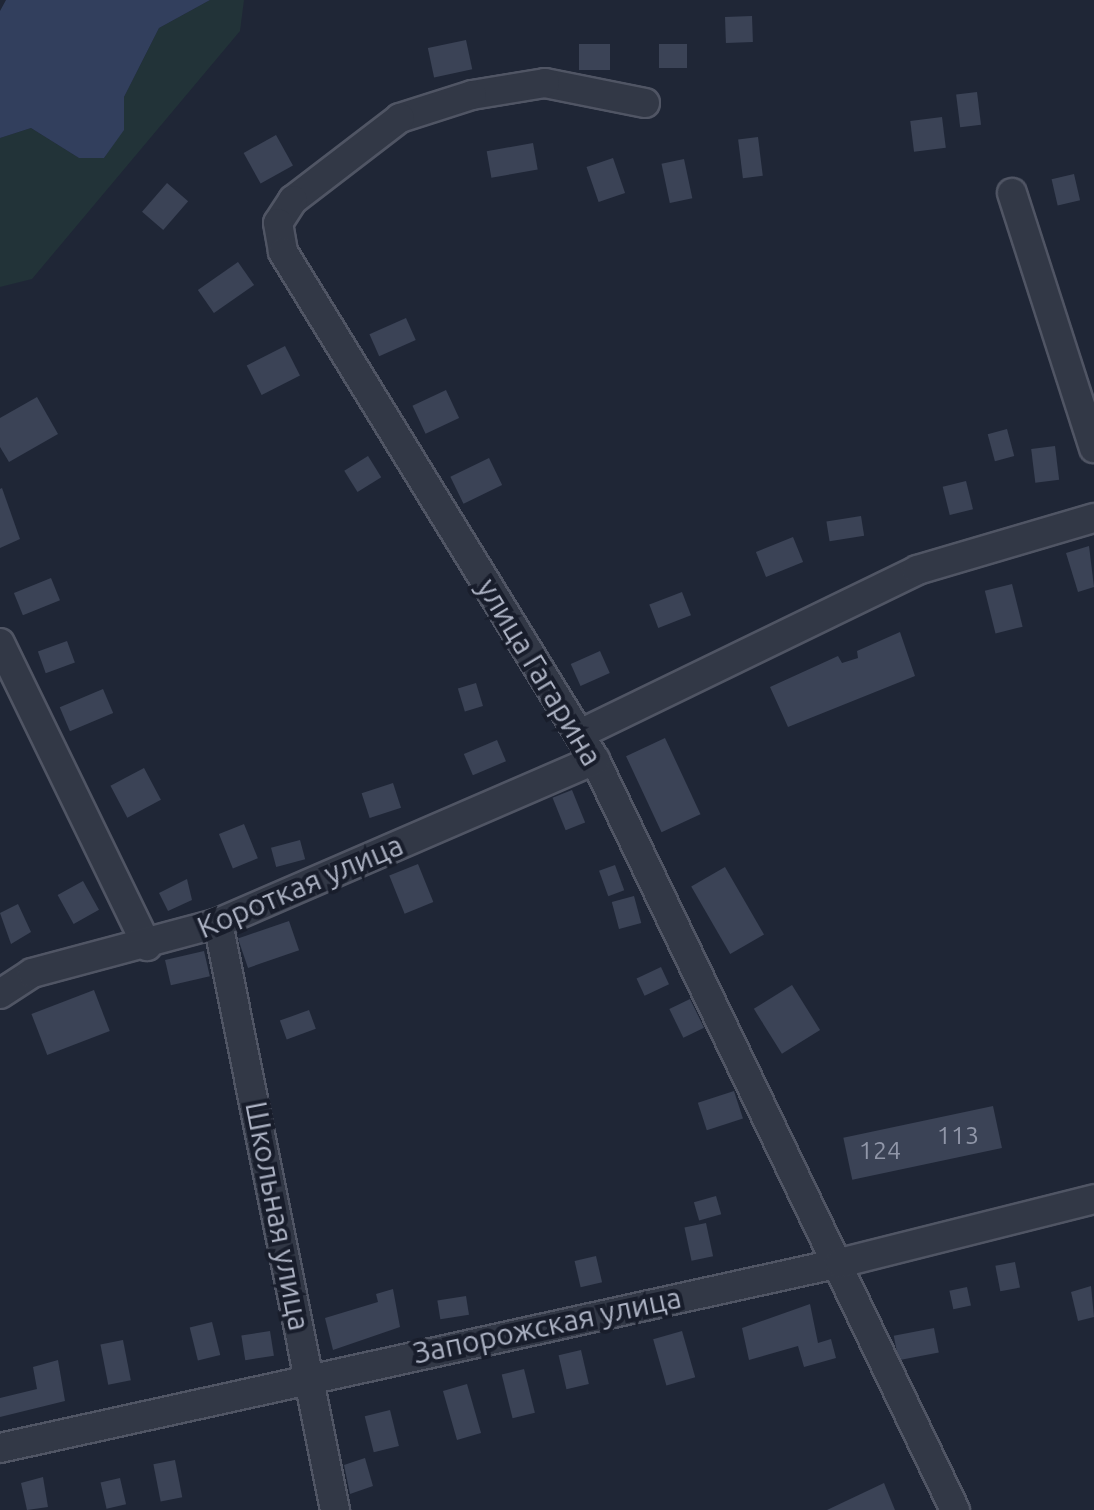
<!DOCTYPE html>
<html>
<head>
<meta charset="utf-8">
<style>
	body { margin:0 }
	#map { position:relative; width:1094px; height:1510px; overflow:hidden; background:#1f2636; font-family:Ubuntu,sans-serif }
	div>[style] { position:absolute }
	[style*='--x'] { left:calc(var(--x)*1px); top:calc(var(--y)*1px); width:calc(var(--w)*1px); rotate:calc(var(--a)*1deg) }
	.green>* { inset:0; background:#223338 }
	.water>* { inset:0; background:#323f5d }
	.building>* { inset:0; background:#3b4356; transform-origin:0 0 }
	.roads { filter:drop-shadow(2px 0 #505564) drop-shadow(-2px 0 #505564) drop-shadow(0 2px #505564) drop-shadow(0 -2px #505564) }
	.street>* { height:28px; margin:-14px; padding:0 14px; transform-origin:14px; border-radius:14px; background:#323846 }
	span { translate:-50% -50%; white-space:nowrap; text-align:center; line-height:1.15; -webkit-text-stroke:8px #181d2b; paint-order:stroke }
	.number-label { font-size:25px; color:#9096a8 }
	.number-label span { -webkit-text-stroke-width:0 }
	.street-label { font-size:30px; color:#acb2c3 }
</style>
</head>
<body>
<div id="map">
	<div class="green">
		<div style="clip-path:polygon(210px 0,244px 0,240px 31px,32px 279px,0 287px,0 138px,31px 128px,79px 158px,104px 158px,123px 130px,124px 97px,159px 28px)"></div>
	</div>
	<div class="water">
		<div style="clip-path:polygon(6px 0,210px 0,159px 28px,124px 97px,124px 130px,104px 158px,79px 158px,31px 128px,0 138px,0 11px)"></div>
	</div>
	<div class="building">
		<div style="left:752px;top:16px;width:26px;height:27px;rotate:88deg"></div>
		<div style="left:466px;top:40px;width:30px;height:39px;rotate:78deg"></div>
		<div style="left:610px;top:44px;width:26px;height:31px;rotate:90deg"></div>
		<div style="left:659px;top:44px;width:28px;height:24px"></div>
		<div style="left:977px;top:92px;width:33px;height:21px;rotate:83deg"></div>
		<div style="left:942px;top:117px;width:31px;height:32px;rotate:83deg"></div>
		<div style="left:276px;top:135px;width:35px;height:37px;rotate:61deg"></div>
		<div style="left:758px;top:137px;width:39px;height:20px;rotate:83deg"></div>
		<div style="left:533px;top:143px;width:27px;height:47px;rotate:80deg"></div>
		<div style="left:613px;top:158px;width:37px;height:28px;rotate:71deg"></div>
		<div style="left:684px;top:159px;width:40px;height:23px;rotate:78deg"></div>
		<div style="left:1074px;top:174px;width:27px;height:23px;rotate:77deg"></div>
		<div style="left:167px;top:183px;width:28px;height:38px;rotate:41deg"></div>
		<div style="left:238px;top:262px;width:28px;height:49px;rotate:55deg"></div>
		<div style="left:406px;top:318px;width:24px;height:40px;rotate:66deg"></div>
		<div style="left:285px;top:346px;width:33px;height:43px;rotate:63deg"></div>
		<div style="left:446px;top:390px;width:31px;height:37px;rotate:65deg"></div>
		<div style="clip-path:polygon(37px 397px,58px 434px,9px 462px,0 447px,0 418px)"></div>
		<div style="left:1007px;top:429px;width:28px;height:20px;rotate:75deg"></div>
		<div style="left:1055px;top:446px;width:34px;height:24px;rotate:83deg"></div>
		<div style="left:368px;top:456px;width:25px;height:28px;rotate:58deg"></div>
		<div style="left:489px;top:458px;width:30px;height:43px;rotate:64deg"></div>
		<div style="left:966px;top:481px;width:29px;height:24px;rotate:76deg"></div>
		<div style="clip-path:polygon(2px 488px,20px 539px,0 548px,0 489px)"></div>
		<div style="left:861px;top:516px;width:20px;height:35px;rotate:81deg"></div>
		<div style="left:793px;top:537px;width:27px;height:40px;rotate:68deg"></div>
		<div style="clip-path:polygon(1089px 546px,1094px 587px,1078px 592px,1066px 553px)"></div>
		<div style="left:51px;top:578px;width:24px;height:40px;rotate:68deg"></div>
		<div style="left:1012px;top:584px;width:44px;height:28px;rotate:76deg"></div>
		<div style="left:682px;top:592px;width:25px;height:35px;rotate:69deg"></div>
		<div style="clip-path:polygon(900px 632px,915px 676px,788px 727px,770px 687px,838px 656px,842px 663px,858px 658px,857px 651px)"></div>
		<div style="left:67px;top:641px;width:23px;height:31px;rotate:70deg"></div>
		<div style="left:600px;top:651px;width:24px;height:32px;rotate:66deg"></div>
		<div style="left:476px;top:683px;width:24px;height:19px;rotate:73deg"></div>
		<div style="left:103px;top:689px;width:26px;height:47px;rotate:67deg"></div>
		<div style="left:665px;top:738px;width:84px;height:43px;rotate:65deg"></div>
		<div style="left:497px;top:740px;width:23px;height:36px;rotate:67deg"></div>
		<div style="left:144px;top:768px;width:36px;height:38px;rotate:62deg"></div>
		<div style="left:393px;top:783px;width:26px;height:33px;rotate:72deg"></div>
		<div style="left:572px;top:790px;width:35px;height:21px;rotate:68deg"></div>
		<div style="left:244px;top:824px;width:37px;height:27px;rotate:68deg"></div>
		<div style="left:300px;top:840px;width:20px;height:30px;rotate:75deg"></div>
		<div style="left:418px;top:864px;width:41px;height:31px;rotate:68deg"></div>
		<div style="left:615px;top:865px;width:27px;height:17px;rotate:70deg"></div>
		<div style="left:725px;top:867px;width:78px;height:39px;rotate:60deg"></div>
		<div style="clip-path:polygon(187px 879px,192px 900px,168px 911px,159px 893px)"></div>
		<div style="left:83px;top:881px;width:33px;height:29px;rotate:61deg"></div>
		<div style="left:634px;top:896px;width:28px;height:23px;rotate:75deg"></div>
		<div style="clip-path:polygon(18px 904px,31px 932px,11px 944px,0 913px)"></div>
		<div style="left:289px;top:921px;width:31px;height:54px;rotate:71deg"></div>
		<div style="left:204px;top:951px;width:26px;height:40px;rotate:77deg"></div>
		<div style="left:661px;top:967px;width:19px;height:27px;rotate:65deg"></div>
		<div style="left:792px;top:985px;width:53px;height:45px;rotate:58deg"></div>
		<div style="left:94px;top:990px;width:44px;height:67px;rotate:69deg"></div>
		<div style="left:690px;top:999px;width:32px;height:23px;rotate:64deg"></div>
		<div style="left:309px;top:1010px;width:20px;height:31px;rotate:70deg"></div>
		<div style="left:734px;top:1091px;width:29px;height:38px;rotate:72deg"></div>
		<div style="left:993px;top:1106px;width:43px;height:153px;rotate:78deg"></div>
		<div style="left:716px;top:1196px;width:19px;height:23px;rotate:74deg"></div>
		<div style="left:706px;top:1223px;width:34px;height:22px;rotate:78deg"></div>
		<div style="left:596px;top:1256px;width:27px;height:22px;rotate:77deg"></div>
		<div style="left:1015px;top:1262px;width:26px;height:20px;rotate:79deg"></div>
		<div style="clip-path:polygon(1091px 1286px,1094px 1317px,1078px 1321px,1071px 1292px)"></div>
		<div style="left:967px;top:1287px;width:19px;height:18px;rotate:78deg"></div>
		<div style="clip-path:polygon(393px 1289px,400px 1327px,333px 1350px,325px 1318px,378px 1302px,376px 1294px)"></div>
		<div style="left:466px;top:1296px;width:19px;height:29px;rotate:81deg"></div>
		<div style="clip-path:polygon(810px 1304px,818px 1343px,831px 1339px,836px 1358px,804px 1367px,798px 1346px,749px 1360px,742px 1328px)"></div>
		<div style="left:212px;top:1322px;width:34px;height:23px;rotate:76deg"></div>
		<div style="left:934px;top:1328px;width:25px;height:41px;rotate:79deg"></div>
		<div style="left:270px;top:1331px;width:25px;height:29px;rotate:81deg"></div>
		<div style="left:682px;top:1331px;width:48px;height:30px;rotate:74deg"></div>
		<div style="left:123px;top:1340px;width:41px;height:23px;rotate:79deg"></div>
		<div style="left:581px;top:1350px;width:35px;height:23px;rotate:77deg"></div>
		<div style="clip-path:polygon(58px 1360px,65px 1401px,0 1417px,0 1398px,37px 1389px,33px 1367px)"></div>
		<div style="left:524px;top:1369px;width:45px;height:23px;rotate:76deg"></div>
		<div style="left:467px;top:1384px;width:51px;height:25px;rotate:74deg"></div>
		<div style="left:390px;top:1410px;width:37px;height:26px;rotate:76deg"></div>
		<div style="clip-path:polygon(365px 1458px,373px 1486px,350px 1494px,344px 1465px)"></div>
		<div style="left:175px;top:1460px;width:38px;height:22px;rotate:79deg"></div>
		<div style="clip-path:polygon(43px 1477px,48px 1507px,27px 1510px,21px 1483px)"></div>
		<div style="left:120px;top:1478px;width:27px;height:20px;rotate:77deg"></div>
		<div style="clip-path:polygon(884px 1483px,895px 1510px,827px 1510px)"></div>
	</div>
	<div class="roads">
		<div class="street">
			<div style="--x:645;--y:103;--w:102;--a:-168.7"></div>
			<div style="--x:545;--y:83;--w:74;--a:170.7"></div>
			<div style="--x:472;--y:95;--w:76;--a:162.3"></div>
			<div style="--x:400;--y:118;--w:135;--a:142.5"></div>
			<div style="--x:293;--y:200;--w:27;--a:123"></div>
			<div style="--x:278;--y:223;--w:29;--a:80"></div>
			<div style="--x:283;--y:252;--w:596;--a:58.44"></div>
			<div style="--x:595;--y:760;--w:832;--a:64.36"></div>
			<div style="--x:1012;--y:193;--w:268;--a:72.2"></div>
			<div style="--x:0;--y:643;--w:337;--a:64.1"></div>
			<div style="--x:580;--y:734;--w:375;--a:-25.9"></div>
			<div style="--x:917;--y:570;--w:184;--a:-16.4"></div>
			<div style="--x:218;--y:923;--w:599;--a:78.73"></div>
			<div style="--x:0;--y:994;--w:38;--a:-33"></div>
			<div style="--x:32;--y:973;--w:193;--a:-15"></div>
			<div style="--x:218;--y:923;--w:411;--a:-23.4"></div>
			<div style="--x:0;--y:1448;--w:860;--a:-12.42"></div>
			<div style="--x:840;--y:1263;--w:262;--a:-14.1"></div>
		</div>
	</div>
	<div class="number-label">
		<span style="left:958px;top:1135px">113</span>
		<span style="left:880px;top:1150px">124</span>
	</div>
	<div class="street-label">
		<span style="left:540px;top:672px;rotate:59deg">улица Гагарина</span>
		<span style="left:300px;top:886px;rotate:-23deg">Короткая улица</span>
		<span style="left:278px;top:1216px;rotate:79deg">Школьная улица</span>
		<span style="left:547px;top:1325px;rotate:-12deg">Запорожская улица</span>
	</div>
</div>
</body>
</html>
